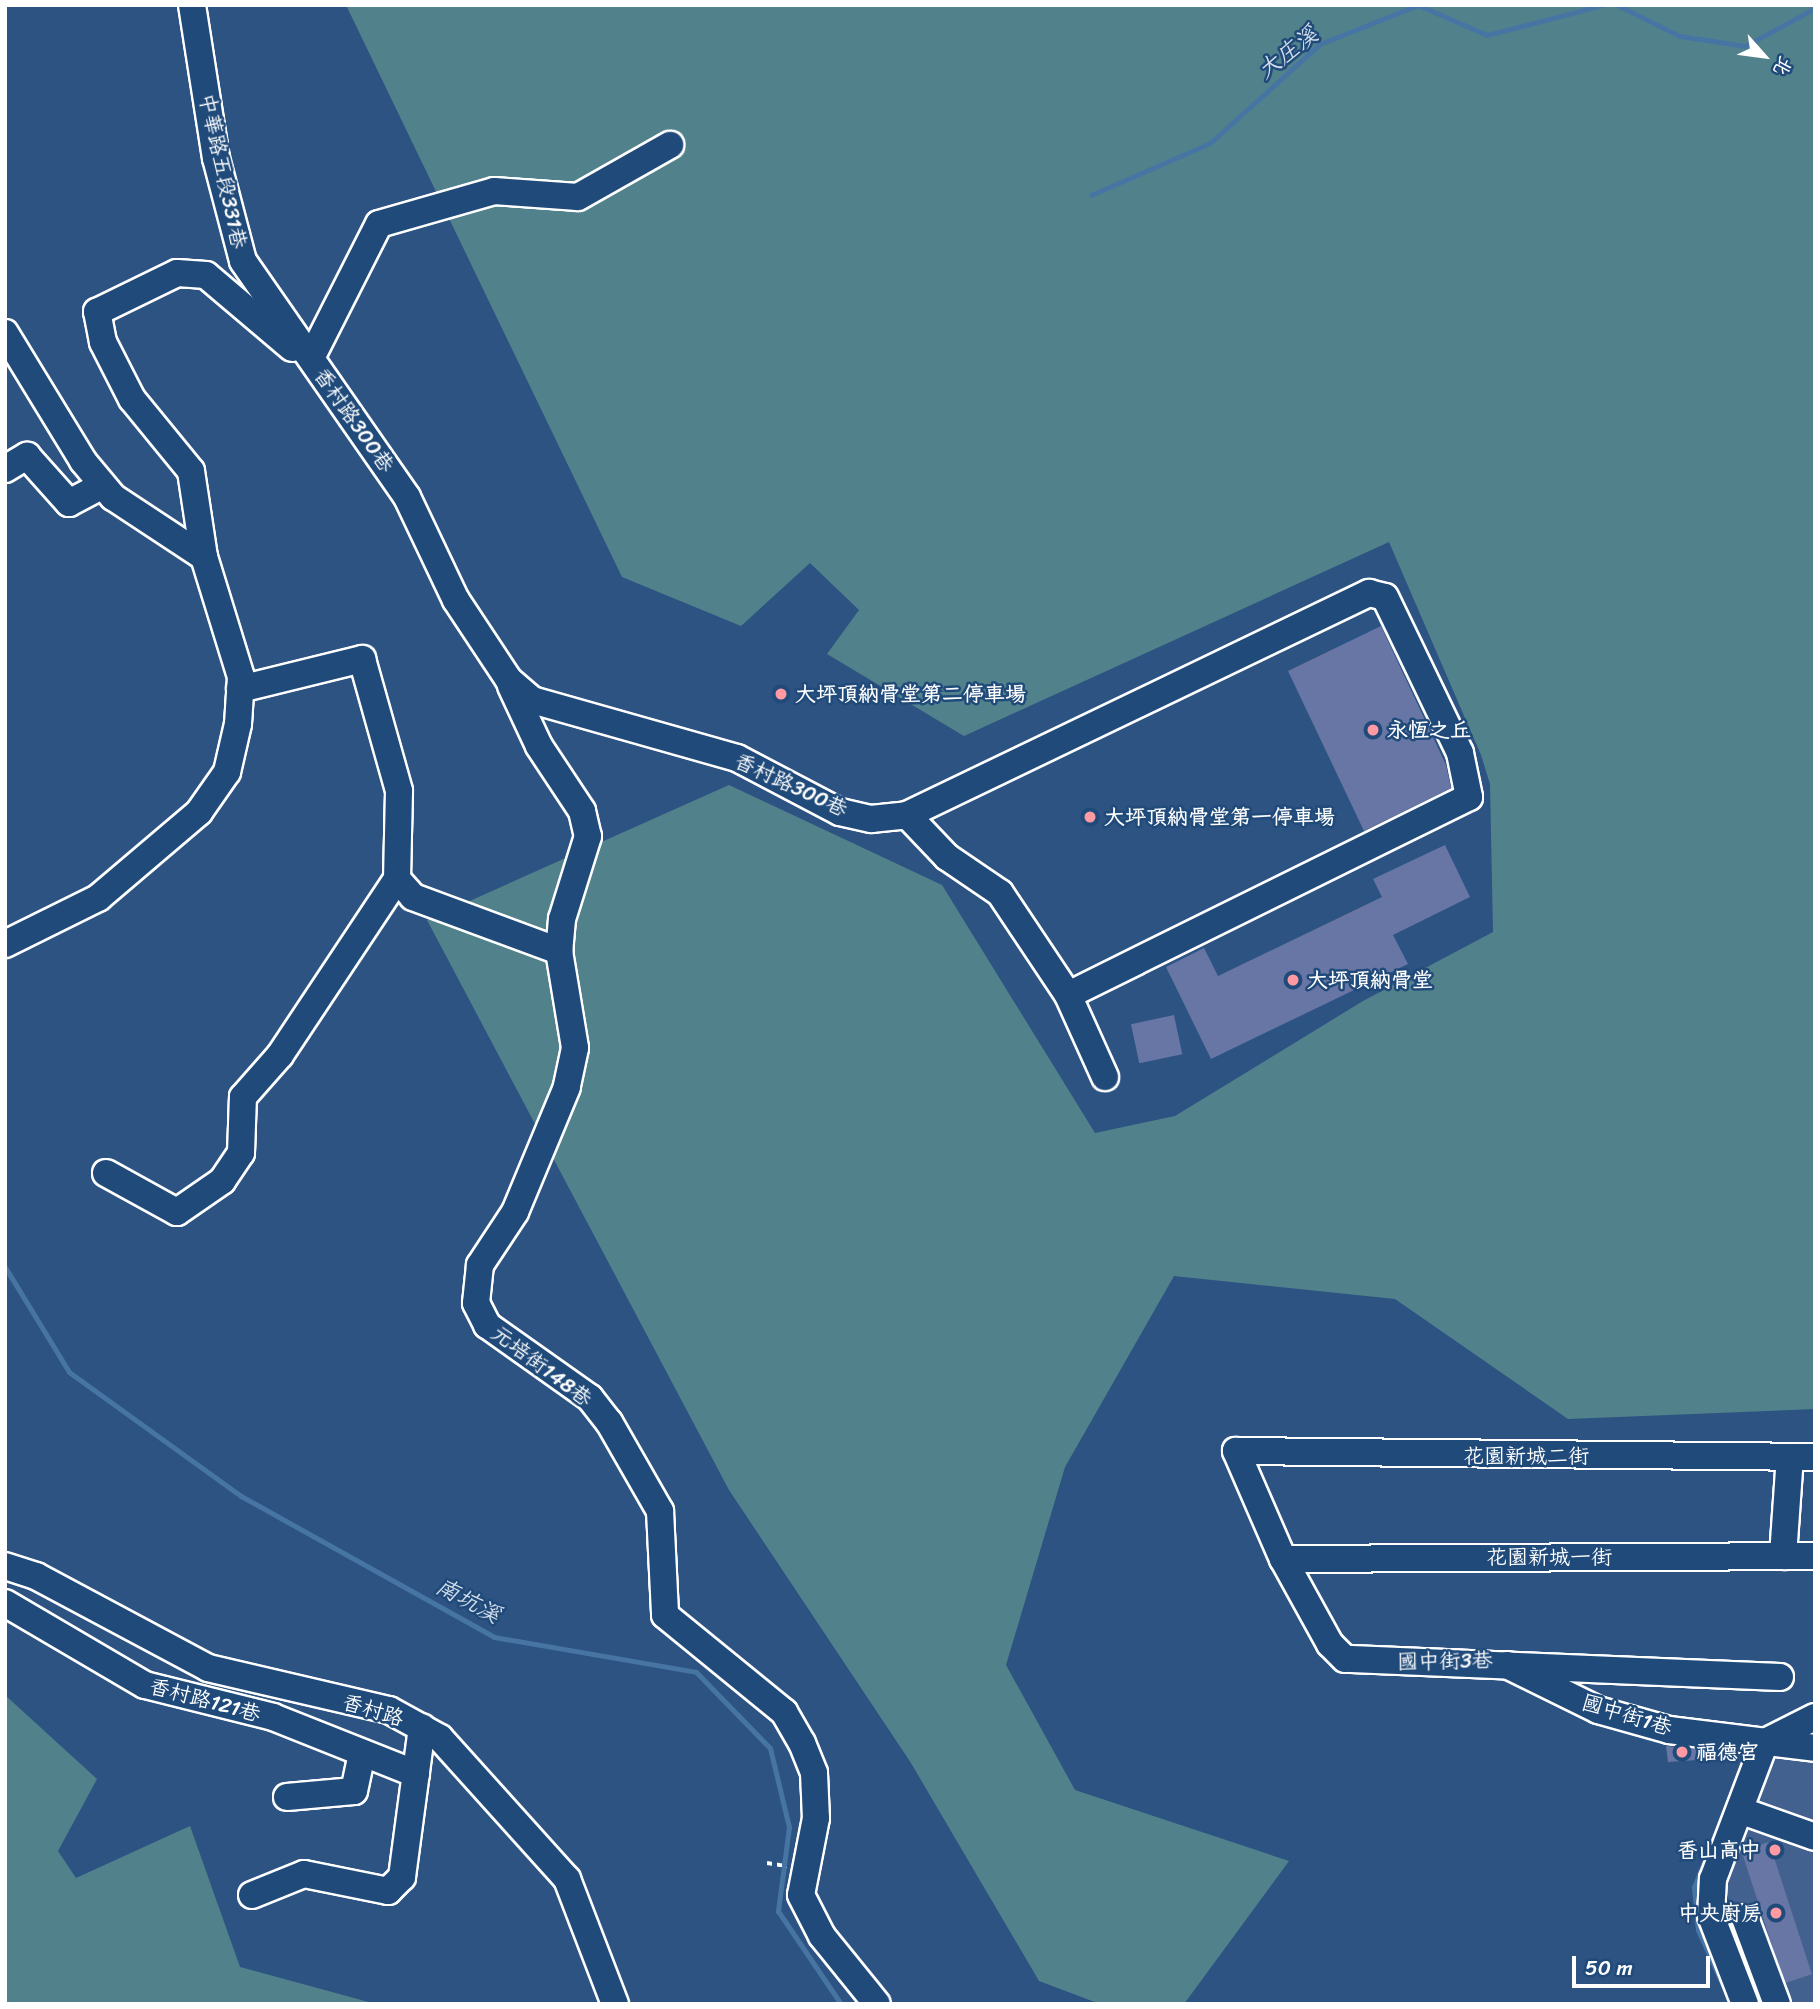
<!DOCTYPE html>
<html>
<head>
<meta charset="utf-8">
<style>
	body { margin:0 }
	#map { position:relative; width:1820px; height:2009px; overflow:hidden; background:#2d5382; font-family:Sriracha,"LXGW WenKai TC",sans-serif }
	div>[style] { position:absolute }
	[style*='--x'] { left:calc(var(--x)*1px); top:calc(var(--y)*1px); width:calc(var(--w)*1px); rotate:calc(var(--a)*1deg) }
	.built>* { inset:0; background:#42618e }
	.green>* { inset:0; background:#51828c }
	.stream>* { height:5px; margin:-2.5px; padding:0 2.5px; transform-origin:2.5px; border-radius:2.5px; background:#4775a3 }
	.building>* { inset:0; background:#6776a4; transform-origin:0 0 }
	.path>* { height:3.5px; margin-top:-1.75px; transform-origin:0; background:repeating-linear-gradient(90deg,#fff 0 5px,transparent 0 10px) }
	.roads { filter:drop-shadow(2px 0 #fff) drop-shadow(-2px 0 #fff) drop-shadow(0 2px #fff) drop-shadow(0 -2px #fff) }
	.minor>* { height:26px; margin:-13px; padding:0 13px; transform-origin:13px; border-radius:13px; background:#1f4a7a }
	.dots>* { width:19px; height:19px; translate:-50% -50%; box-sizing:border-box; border:4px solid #1f4a7a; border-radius:50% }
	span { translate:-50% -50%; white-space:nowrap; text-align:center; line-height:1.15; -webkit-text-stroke:5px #1f4a7a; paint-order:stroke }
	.street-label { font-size:21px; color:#fff }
	.poi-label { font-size:21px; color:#fff; font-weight:700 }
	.left { translate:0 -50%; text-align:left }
	.right { translate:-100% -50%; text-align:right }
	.water-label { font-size:23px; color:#d1dce8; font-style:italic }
	.frame { position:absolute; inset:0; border:7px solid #fff; pointer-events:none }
	.north { position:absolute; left:1729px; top:21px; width:70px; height:70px; -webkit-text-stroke:5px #1f4a7a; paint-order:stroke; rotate:118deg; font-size:19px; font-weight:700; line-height:28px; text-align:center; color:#fff }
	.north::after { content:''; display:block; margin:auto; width:24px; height:32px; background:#fff; clip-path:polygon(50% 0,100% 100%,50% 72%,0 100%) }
	.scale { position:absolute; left:1572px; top:1956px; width:138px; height:32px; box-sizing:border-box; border:4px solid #fff; border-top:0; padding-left:9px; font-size:21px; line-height:24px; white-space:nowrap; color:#fff; -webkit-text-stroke:5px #1f4a7a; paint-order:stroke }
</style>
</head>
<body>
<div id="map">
	<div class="built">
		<div style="clip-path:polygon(1778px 1752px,1815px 1752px,1815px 2004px,1769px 2004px,1722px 1882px)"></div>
	</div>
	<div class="green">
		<div style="clip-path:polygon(346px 5px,1815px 5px,1815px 1409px,1568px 1419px,1395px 1299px,1174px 1276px,1065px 1467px,1006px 1665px,1075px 1790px,1289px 1861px,1184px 2004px,1100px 2004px,1039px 1981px,911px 1763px,729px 1490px,427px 920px,729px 785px,942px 885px,1095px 1133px,1175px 1116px,1363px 1001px,1493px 932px,1490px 784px,1481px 755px,1389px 542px,964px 736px,827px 654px,859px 610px,810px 563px,741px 626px,622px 577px)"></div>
		<div style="clip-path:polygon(5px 1695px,97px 1779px,58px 1851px,76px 1878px,190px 1826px,240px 1967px,376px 2004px,5px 2004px)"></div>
	</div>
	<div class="stream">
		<div style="--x:1617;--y:5;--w:70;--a:26.2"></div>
		<div style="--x:1680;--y:36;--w:66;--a:8.7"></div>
		<div style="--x:1745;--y:46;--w:80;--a:-28.5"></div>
		<div style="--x:1091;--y:195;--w:130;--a:-23.6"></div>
		<div style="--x:1210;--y:143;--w:148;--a:-42"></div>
		<div style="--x:1320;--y:44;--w:105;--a:-21.7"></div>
		<div style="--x:1418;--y:5;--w:75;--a:23.5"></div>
		<div style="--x:1487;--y:35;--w:120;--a:-14.5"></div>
		<div style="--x:5;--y:1267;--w:123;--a:58.6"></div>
		<div style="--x:69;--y:1372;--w:212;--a:35.8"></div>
		<div style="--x:241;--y:1496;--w:290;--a:29.1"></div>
		<div style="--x:494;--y:1637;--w:205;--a:9.8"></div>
		<div style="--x:696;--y:1672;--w:106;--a:45.8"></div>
		<div style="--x:770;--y:1748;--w:81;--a:76.5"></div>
		<div style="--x:789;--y:1827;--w:85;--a:97.5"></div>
		<div style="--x:778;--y:1911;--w:112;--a:55.9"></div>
		<div style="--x:1730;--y:1797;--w:97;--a:111.8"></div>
		<div style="--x:1694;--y:1887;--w:43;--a:84.7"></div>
		<div style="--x:1698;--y:1930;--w:78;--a:65.7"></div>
	</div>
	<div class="building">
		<div style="clip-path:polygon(1381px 626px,1446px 765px,1451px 788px,1364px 831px,1288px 671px)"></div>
		<div style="clip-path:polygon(1445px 845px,1470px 897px,1393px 935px,1408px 964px,1211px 1059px,1166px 967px,1204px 948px,1218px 976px,1382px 897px,1373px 879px)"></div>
		<div style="left:1174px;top:1015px;width:40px;height:44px;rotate:78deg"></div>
		<div style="clip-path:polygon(1666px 1746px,1697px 1749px,1698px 1760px,1668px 1762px)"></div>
		<div style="left:1769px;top:1842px;width:139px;height:29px;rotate:72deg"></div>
	</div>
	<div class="path">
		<div style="--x:767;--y:1863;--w:20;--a:9"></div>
	</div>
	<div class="roads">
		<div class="minor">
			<div style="--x:192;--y:5;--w:155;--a:81.1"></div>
			<div style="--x:216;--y:158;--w:106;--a:75.3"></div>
			<div style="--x:243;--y:261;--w:287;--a:55.2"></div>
			<div style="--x:407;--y:497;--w:114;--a:64.6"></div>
			<div style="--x:456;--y:600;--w:96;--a:56.5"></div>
			<div style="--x:509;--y:680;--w:30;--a:41"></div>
			<div style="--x:532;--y:700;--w:213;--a:15.8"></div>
			<div style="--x:737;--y:758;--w:116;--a:27.7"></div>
			<div style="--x:840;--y:812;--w:32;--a:13"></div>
			<div style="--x:871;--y:819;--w:36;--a:-6"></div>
			<div style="--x:907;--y:815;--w:513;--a:-25.67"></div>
			<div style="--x:1369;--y:593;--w:16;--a:14"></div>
			<div style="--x:1385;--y:597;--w:173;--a:64.3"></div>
			<div style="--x:1460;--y:753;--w:45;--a:78.4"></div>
			<div style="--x:1469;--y:797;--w:447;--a:153.7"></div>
			<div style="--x:5;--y:333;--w:150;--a:58.6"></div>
			<div style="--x:83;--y:461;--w:47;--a:50.2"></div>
			<div style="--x:113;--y:497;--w:109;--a:33.4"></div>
			<div style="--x:311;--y:358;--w:150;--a:-63.1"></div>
			<div style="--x:379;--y:224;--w:120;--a:-16"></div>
			<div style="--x:494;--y:191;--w:84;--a:4.1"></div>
			<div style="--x:578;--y:197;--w:106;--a:-29.5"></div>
			<div style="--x:5;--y:469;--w:26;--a:-31"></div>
			<div style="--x:27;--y:456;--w:63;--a:48.2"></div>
			<div style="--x:69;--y:503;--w:38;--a:-28"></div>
			<div style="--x:511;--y:686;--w:66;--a:65"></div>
			<div style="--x:539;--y:746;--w:78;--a:56.5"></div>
			<div style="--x:582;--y:811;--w:26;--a:77"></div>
			<div style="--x:588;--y:836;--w:87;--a:107.4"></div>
			<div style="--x:562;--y:919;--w:32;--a:95"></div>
			<div style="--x:559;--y:951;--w:98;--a:80.6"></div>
			<div style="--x:575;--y:1048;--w:40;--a:102"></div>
			<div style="--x:567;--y:1087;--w:135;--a:112.6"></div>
			<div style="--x:515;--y:1212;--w:64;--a:123.4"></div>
			<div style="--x:480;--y:1265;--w:38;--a:96"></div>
			<div style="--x:476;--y:1303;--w:25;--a:63"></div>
			<div style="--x:487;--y:1325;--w:126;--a:35.3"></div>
			<div style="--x:590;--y:1398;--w:31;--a:52"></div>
			<div style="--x:609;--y:1422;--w:103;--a:60.2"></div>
			<div style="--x:660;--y:1511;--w:104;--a:87.2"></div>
			<div style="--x:665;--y:1615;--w:154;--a:39.2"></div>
			<div style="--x:784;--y:1712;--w:36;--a:60"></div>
			<div style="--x:802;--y:1743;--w:32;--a:68"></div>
			<div style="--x:814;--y:1773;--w:45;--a:87.5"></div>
			<div style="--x:816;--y:1818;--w:78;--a:101"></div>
			<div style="--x:801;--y:1895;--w:46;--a:62.9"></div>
			<div style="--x:822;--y:1936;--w:87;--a:51"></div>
			<div style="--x:240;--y:689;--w:126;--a:-13.8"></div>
			<div style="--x:362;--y:659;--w:137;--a:74.3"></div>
			<div style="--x:399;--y:791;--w:88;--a:91.3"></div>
			<div style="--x:397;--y:879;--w:24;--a:48"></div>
			<div style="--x:413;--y:897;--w:156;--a:20.3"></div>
			<div style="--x:907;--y:815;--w:58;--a:46.4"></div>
			<div style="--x:947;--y:857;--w:64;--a:34.2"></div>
			<div style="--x:1000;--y:893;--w:123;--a:56.3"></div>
			<div style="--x:1068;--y:995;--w:90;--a:65.7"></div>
			<div style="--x:5;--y:944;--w:104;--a:-26.3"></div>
			<div style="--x:98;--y:898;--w:133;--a:-40.4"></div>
			<div style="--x:199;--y:812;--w:49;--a:-55"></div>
			<div style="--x:227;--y:772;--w:49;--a:-77.1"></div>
			<div style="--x:238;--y:724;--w:47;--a:-86.3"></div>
			<div style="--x:241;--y:677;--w:126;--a:-107.1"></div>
			<div style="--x:204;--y:557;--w:87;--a:-98.6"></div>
			<div style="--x:191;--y:471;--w:93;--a:-129.3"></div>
			<div style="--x:132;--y:399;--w:64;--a:-117"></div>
			<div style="--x:103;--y:342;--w:31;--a:-101"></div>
			<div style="--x:97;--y:312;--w:89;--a:-26"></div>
			<div style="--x:177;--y:273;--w:29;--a:4"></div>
			<div style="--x:206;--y:275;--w:113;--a:40.3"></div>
			<div style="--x:106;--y:1173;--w:81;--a:28.8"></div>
			<div style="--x:177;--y:1212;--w:55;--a:-34.6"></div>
			<div style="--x:222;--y:1181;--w:34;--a:-56"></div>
			<div style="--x:241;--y:1153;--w:56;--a:-88"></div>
			<div style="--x:243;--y:1097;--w:56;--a:-48.6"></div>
			<div style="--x:280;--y:1055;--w:211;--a:-56.4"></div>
			<div style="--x:1783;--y:1556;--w:99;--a:-86"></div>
			<div style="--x:1283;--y:1559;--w:532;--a:-0.32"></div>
			<div style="--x:5;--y:1566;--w:33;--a:18"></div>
			<div style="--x:36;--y:1576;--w:195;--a:28.1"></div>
			<div style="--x:208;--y:1668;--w:186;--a:13.1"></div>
			<div style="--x:389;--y:1710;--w:58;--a:28.8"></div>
			<div style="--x:440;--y:1738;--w:190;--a:48"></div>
			<div style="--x:567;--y:1879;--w:134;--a:69"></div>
			<div style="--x:5;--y:1603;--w:162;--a:30.4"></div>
			<div style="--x:145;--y:1685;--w:132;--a:14"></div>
			<div style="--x:273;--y:1717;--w:154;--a:21.7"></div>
			<div style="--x:1507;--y:1665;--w:102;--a:26.3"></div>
			<div style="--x:1598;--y:1710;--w:74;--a:15.7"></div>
			<div style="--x:1669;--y:1730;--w:147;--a:7"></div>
			<div style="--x:1780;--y:1677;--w:435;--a:-177.6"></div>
			<div style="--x:1345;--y:1659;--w:21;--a:-135"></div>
			<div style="--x:1330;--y:1644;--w:97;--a:-118.9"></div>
			<div style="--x:1283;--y:1559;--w:118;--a:-113.5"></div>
			<div style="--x:1236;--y:1451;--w:579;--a:0.59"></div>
			<div style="--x:287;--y:1797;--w:67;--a:-5.1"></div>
			<div style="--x:354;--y:1791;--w:39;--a:-78"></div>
			<div style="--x:1742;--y:1811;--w:77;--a:19.6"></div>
			<div style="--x:252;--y:1895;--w:56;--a:-22"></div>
			<div style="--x:304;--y:1874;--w:86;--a:11.4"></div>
			<div style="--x:388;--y:1891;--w:20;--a:-45"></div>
			<div style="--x:402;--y:1877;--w:151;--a:-82.4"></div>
			<div style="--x:1745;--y:1918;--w:92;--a:69.6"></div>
			<div style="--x:1745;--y:2004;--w:94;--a:-111.1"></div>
			<div style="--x:1711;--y:1916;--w:37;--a:-87"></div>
			<div style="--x:1713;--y:1879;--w:147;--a:-69.2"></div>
			<div style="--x:1765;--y:1742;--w:56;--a:-26.6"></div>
		</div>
	</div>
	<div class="dots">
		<div style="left:781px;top:694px;background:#ff9aa2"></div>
		<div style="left:1373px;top:730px;background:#ff9aa2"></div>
		<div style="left:1090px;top:817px;background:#ff9aa2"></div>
		<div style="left:1293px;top:980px;background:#ff9aa2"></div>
		<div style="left:1682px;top:1752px;background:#ff9aa2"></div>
		<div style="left:1775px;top:1850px;background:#ff9aa2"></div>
		<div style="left:1776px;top:1913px;background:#ff9aa2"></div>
	</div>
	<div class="street-label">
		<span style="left:223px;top:171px;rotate:78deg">中華路五段331巷</span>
		<span style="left:354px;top:420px;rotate:55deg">香村路300巷</span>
		<span style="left:791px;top:785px;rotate:25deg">香村路300巷</span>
		<span style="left:542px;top:1366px;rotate:37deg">元培街148巷</span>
		<span style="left:1526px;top:1456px">花園新城二街</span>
		<span style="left:1549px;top:1557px">花園新城一街</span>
		<span style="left:1445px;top:1661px;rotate:-1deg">國中街3巷</span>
		<span style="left:205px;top:1700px;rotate:15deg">香村路121巷</span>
		<span style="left:373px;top:1710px;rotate:17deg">香村路</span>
		<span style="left:1627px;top:1715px;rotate:17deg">國中街1巷</span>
	</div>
	<div class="poi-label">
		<span class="left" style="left:795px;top:694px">大坪頂納骨堂第二停車場</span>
		<span class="left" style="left:1387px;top:730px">永恆之丘</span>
		<span class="left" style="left:1104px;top:817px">大坪頂納骨堂第一停車場</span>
		<span class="left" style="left:1307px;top:980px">大坪頂納骨堂</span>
		<span class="left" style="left:1696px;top:1752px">福德宮</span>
		<span class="right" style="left:1761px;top:1850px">香山高中</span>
		<span class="right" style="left:1762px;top:1913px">中央廚房</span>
	</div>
	<div class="water-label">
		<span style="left:1288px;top:53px;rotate:-38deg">大庄溪</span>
		<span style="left:468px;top:1601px;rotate:28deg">南坑溪</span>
	</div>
	<div class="frame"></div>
	<div class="north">北</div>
	<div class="scale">50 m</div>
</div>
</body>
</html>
